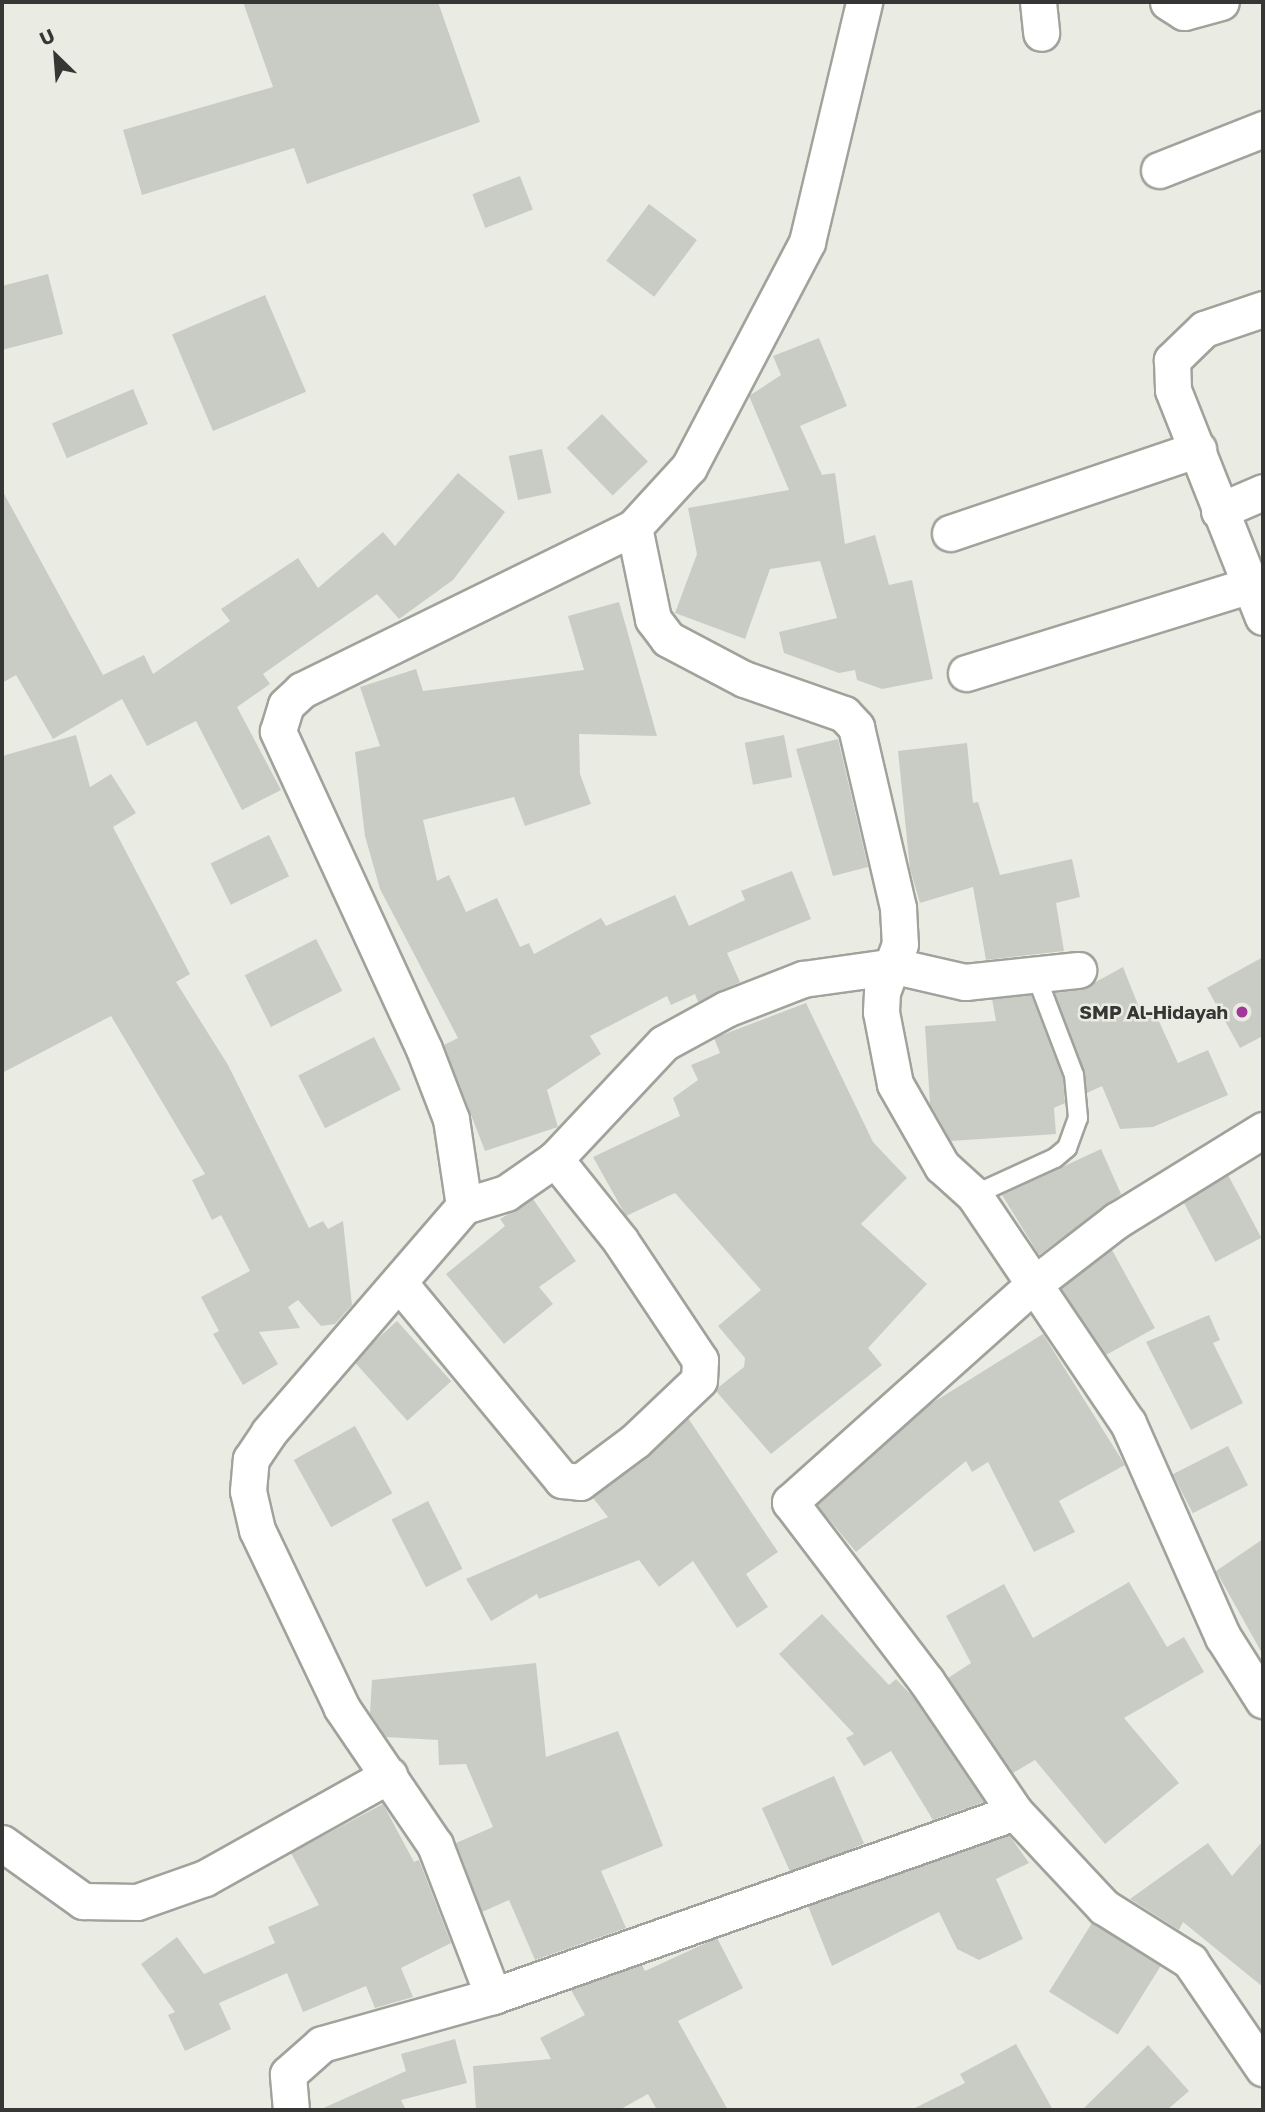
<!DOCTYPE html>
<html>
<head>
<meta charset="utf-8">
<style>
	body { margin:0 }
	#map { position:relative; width:1265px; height:2112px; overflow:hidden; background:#eaece4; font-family:"Golos Text",sans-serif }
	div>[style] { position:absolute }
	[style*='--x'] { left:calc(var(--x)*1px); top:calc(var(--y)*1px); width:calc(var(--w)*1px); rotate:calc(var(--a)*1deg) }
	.building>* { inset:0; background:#c9ccc4; transform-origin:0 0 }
	.roads { filter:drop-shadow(2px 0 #a0a39b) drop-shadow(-2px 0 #a0a39b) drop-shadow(0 2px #a0a39b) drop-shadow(0 -2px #a0a39b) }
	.service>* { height:18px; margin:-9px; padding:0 9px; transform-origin:9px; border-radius:9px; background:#fff }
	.minor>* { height:35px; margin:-17.5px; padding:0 17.5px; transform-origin:17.5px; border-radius:17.5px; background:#fff }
	.dots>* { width:19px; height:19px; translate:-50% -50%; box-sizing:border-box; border:4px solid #eaece4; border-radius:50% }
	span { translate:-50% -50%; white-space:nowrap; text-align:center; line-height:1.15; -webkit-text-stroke:5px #eaece4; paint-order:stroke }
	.poi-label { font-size:19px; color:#363734; font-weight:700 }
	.right { translate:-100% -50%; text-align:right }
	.frame { position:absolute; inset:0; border:4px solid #363734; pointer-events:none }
	.north { position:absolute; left:21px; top:21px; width:70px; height:70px; -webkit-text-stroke:5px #eaece4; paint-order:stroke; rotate:335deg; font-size:19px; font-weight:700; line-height:28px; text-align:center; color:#363734 }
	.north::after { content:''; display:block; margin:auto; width:24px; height:32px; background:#363734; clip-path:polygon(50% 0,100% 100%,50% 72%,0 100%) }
</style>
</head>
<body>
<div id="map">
	<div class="building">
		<div style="clip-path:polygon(243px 2px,438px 2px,480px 122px,307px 184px,294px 148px,142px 195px,123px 130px,273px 87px)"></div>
		<div style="left:520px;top:176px;width:36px;height:51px;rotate:69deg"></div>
		<div style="left:649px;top:204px;width:60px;height:71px;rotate:37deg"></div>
		<div style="clip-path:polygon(48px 274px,63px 334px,2px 350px,2px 286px)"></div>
		<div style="left:265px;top:295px;width:105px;height:101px;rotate:67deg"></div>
		<div style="clip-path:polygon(819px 338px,847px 406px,800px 426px,822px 475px,835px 473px,845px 544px,875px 535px,889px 585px,912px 580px,933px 679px,882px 689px,857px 680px,855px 670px,839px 673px,784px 653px,779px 632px,837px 618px,820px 561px,770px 569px,745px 639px,675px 613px,697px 554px,688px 508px,789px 490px,749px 396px,781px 375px,773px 356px)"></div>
		<div style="left:133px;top:389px;width:38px;height:88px;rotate:67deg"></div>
		<div style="left:602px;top:414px;width:66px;height:49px;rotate:46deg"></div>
		<div style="left:542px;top:449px;width:45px;height:34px;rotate:78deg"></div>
		<div style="clip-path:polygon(458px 473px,505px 512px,453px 580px,399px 619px,377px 594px,263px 674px,270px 684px,237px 707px,281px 790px,242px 810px,196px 721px,147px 746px,122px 699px,53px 739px,16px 675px,2px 683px,2px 490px,103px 675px,144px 655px,153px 674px,230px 621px,221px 609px,298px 558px,318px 588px,383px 532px,395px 546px)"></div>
		<div style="clip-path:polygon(619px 602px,657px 736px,579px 734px,580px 774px,591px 804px,525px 826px,514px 797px,423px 820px,437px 881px,449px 875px,466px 912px,497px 898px,520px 947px,529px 943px,534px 954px,601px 918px,606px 926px,675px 895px,689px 926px,745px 900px,741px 891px,792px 871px,811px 919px,727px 953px,740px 982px,698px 1002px,695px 994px,671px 1005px,667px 996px,590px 1036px,601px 1054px,547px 1090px,558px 1127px,485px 1151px,444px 1045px,458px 1038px,380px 889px,365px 836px,355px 752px,380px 746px,360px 687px,416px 669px,423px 691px,584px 670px,568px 616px)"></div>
		<div style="clip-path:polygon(76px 735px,90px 787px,111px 774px,136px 813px,113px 827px,190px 974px,176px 982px,228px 1065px,309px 1228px,323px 1221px,328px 1229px,343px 1221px,352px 1305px,335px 1324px,321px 1326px,298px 1300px,288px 1307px,300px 1328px,259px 1332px,278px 1364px,243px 1385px,213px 1334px,219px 1331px,201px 1297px,250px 1271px,221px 1215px,212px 1220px,192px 1180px,205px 1174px,111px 1016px,2px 1073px,2px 756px)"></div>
		<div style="left:784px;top:735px;width:43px;height:40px;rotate:79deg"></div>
		<div style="clip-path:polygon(838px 739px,868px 867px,833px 876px,796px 749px)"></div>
		<div style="clip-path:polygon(967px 743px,973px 803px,978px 802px,1000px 875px,1072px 859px,1080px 897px,1056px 903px,1064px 951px,986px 960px,973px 887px,920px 903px,910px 869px,898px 751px)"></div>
		<div style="left:269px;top:835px;width:46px;height:65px;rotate:64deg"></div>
		<div style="left:316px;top:939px;width:58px;height:80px;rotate:63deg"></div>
		<div style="clip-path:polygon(1263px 957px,1263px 1036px,1240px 1048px,1207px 988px)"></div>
		<div style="clip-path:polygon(1123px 967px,1144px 1020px,1156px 1015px,1178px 1063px,1208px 1050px,1228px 1095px,1153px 1127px,1120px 1129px,1102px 1086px,1087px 1093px,1055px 993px,1081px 990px)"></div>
		<div style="clip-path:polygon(1031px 995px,1063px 1078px,1065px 1103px,1054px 1108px,1056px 1134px,951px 1141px,930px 1104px,925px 1026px,996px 1021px,992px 999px)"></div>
		<div style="clip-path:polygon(806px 1003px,873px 1142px,907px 1178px,861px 1224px,927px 1284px,868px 1348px,882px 1365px,771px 1454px,715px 1390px,744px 1367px,745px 1358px,718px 1326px,761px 1290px,675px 1193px,626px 1216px,593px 1157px,680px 1116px,673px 1098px,698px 1080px,691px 1065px,720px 1053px,714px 1038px)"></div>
		<div style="left:374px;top:1037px;width:59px;height:85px;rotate:63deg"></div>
		<div style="clip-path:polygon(1101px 1149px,1121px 1194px,1039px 1255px,1002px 1195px)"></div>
		<div style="left:1228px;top:1175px;width:71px;height:52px;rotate:62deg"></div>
		<div style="clip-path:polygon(533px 1199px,576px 1261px,539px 1287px,553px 1304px,504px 1344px,446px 1274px,505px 1226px,500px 1219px)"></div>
		<div style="clip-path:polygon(1112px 1250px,1155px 1328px,1106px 1355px,1061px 1288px)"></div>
		<div style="clip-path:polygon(1209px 1315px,1220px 1340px,1213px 1343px,1243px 1403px,1191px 1430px,1146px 1342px)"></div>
		<div style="left:397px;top:1321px;width:81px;height:59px;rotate:48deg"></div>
		<div style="clip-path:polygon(1043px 1334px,1125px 1465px,1059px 1501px,1075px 1532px,1034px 1552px,988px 1462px,972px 1472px,966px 1461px,856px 1552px,817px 1505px,929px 1405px)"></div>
		<div style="clip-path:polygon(688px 1418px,778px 1552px,746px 1574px,768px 1607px,737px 1628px,693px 1561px,659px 1587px,639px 1560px,539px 1599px,537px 1594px,491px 1621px,466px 1579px,608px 1517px,593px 1498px)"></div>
		<div style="left:355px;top:1426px;width:77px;height:70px;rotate:61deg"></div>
		<div style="left:1228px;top:1446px;width:44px;height:62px;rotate:63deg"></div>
		<div style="left:428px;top:1501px;width:76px;height:41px;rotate:63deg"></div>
		<div style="clip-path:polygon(1263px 1539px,1263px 1655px,1216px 1571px)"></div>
		<div style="clip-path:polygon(1129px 1582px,1167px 1647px,1184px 1637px,1204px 1672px,1124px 1718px,1179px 1783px,1105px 1844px,1035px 1760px,1013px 1773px,948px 1678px,971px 1663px,946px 1616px,1004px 1584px,1033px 1638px)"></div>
		<div style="clip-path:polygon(822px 1614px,889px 1685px,896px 1679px,914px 1698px,984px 1802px,933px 1820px,891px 1751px,864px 1766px,846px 1738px,854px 1734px,779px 1654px)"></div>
		<div style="clip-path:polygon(536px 1663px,546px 1757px,618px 1731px,663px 1846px,601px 1871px,626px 1928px,535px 1960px,509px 1900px,482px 1912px,456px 1843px,493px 1827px,466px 1764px,439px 1765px,438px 1740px,386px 1737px,370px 1713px,372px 1680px)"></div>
		<div style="left:834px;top:1776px;width:74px;height:79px;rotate:66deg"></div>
		<div style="clip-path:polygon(383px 1804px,414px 1862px,419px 1860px,451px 1943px,401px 1968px,413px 1997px,375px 2008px,366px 1986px,303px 2012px,287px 1973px,219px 2003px,231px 2029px,185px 2051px,168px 2015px,175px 2012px,141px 1964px,177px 1937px,204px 1974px,275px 1943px,268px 1927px,319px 1905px,291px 1853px)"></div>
		<div style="clip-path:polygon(1009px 1835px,1029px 1863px,996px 1879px,1023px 1939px,979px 1960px,957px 1949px,939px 1912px,832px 1966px,808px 1906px)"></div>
		<div style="clip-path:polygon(1263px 1841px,1263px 1987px,1183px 1922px,1179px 1930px,1130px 1899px,1208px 1843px,1232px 1876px)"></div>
		<div style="left:1092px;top:1923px;width:81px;height:81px;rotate:32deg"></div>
		<div style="clip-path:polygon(717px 1938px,743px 1988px,678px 2021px,728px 2110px,657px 2110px,648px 2094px,619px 2110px,476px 2110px,473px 2066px,551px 2059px,540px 2038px,585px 2015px,571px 1990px,642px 1965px,645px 1971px)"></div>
		<div style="clip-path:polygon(455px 2039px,467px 2083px,401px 2100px,406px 2110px,319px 2110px,406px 2071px,401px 2054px)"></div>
		<div style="clip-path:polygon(1016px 2044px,1053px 2110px,911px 2110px,965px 2083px,960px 2074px)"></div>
		<div style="clip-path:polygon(1148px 2045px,1189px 2091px,1167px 2110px,1082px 2110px)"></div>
	</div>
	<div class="roads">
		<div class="service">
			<div style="--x:974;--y:1195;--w:89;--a:-24.6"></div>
			<div style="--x:1055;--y:1158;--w:16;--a:-40"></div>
			<div style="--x:1067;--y:1148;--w:32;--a:-70"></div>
			<div style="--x:1078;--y:1118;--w:43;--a:-95.3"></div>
			<div style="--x:1074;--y:1075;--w:104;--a:-110.9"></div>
		</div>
		<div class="minor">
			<div style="--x:1038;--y:2;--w:31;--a:84"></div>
			<div style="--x:1168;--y:2;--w:19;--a:32"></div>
			<div style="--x:1184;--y:12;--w:38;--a:-15"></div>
			<div style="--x:1159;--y:170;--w:112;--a:-21.5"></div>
			<div style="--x:1263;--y:309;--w:62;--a:161.3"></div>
			<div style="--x:1204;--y:329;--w:45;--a:135.9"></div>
			<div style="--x:1172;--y:360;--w:30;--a:88"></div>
			<div style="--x:1173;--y:390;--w:244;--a:68.4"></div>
			<div style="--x:1219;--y:511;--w:48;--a:-23.4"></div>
			<div style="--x:634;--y:527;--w:94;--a:78.3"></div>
			<div style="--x:653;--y:619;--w:25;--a:53"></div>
			<div style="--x:668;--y:639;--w:86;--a:27.8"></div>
			<div style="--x:744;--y:679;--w:106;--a:19.3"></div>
			<div style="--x:844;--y:714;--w:18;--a:47"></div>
			<div style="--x:856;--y:727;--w:186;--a:76.9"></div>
			<div style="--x:898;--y:908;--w:36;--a:87"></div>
			<div style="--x:900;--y:944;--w:51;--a:110.6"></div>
			<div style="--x:882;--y:992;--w:20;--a:93"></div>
			<div style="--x:881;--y:1012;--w:73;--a:79"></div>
			<div style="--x:895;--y:1084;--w:95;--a:60.2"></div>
			<div style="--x:942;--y:1166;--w:43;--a:42.2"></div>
			<div style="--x:974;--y:1195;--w:275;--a:56"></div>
			<div style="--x:1128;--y:1423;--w:234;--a:66.1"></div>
			<div style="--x:1223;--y:1637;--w:75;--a:57.6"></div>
			<div style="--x:950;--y:533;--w:262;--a:-18.7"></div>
			<div style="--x:966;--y:673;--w:298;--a:-17.2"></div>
			<div style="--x:1263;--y:1130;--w:172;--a:148.3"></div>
			<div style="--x:1117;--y:1220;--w:106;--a:142.3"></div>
			<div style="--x:1033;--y:1285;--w:326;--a:138.2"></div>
			<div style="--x:790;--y:1502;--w:226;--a:52.7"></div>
			<div style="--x:927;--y:1682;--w:157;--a:55.9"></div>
			<div style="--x:1015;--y:1812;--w:130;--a:46.9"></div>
			<div style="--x:1104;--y:1907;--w:102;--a:32.1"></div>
			<div style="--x:1190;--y:1961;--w:130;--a:55.7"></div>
			<div style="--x:464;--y:1206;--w:44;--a:-17.2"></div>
			<div style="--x:506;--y:1193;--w:60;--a:-34.8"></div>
			<div style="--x:555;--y:1159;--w:159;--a:-46.8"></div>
			<div style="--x:664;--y:1043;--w:71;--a:-28.7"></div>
			<div style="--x:726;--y:1009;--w:83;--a:-21.3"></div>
			<div style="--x:803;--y:979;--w:93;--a:-8"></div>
			<div style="--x:895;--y:966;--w:72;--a:12.9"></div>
			<div style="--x:965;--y:982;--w:114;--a:-6.1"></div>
			<div style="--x:400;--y:1284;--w:254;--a:50.4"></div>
			<div style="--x:562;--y:1480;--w:18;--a:6"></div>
			<div style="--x:580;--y:1482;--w:69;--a:-36.7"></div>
			<div style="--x:635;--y:1441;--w:88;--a:-43.6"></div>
			<div style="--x:699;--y:1380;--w:20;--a:-87"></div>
			<div style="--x:700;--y:1360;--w:144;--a:-123.7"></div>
			<div style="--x:620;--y:1240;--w:104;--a:-128.7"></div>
			<div style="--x:2;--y:1843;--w:100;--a:35.6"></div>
			<div style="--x:83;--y:1901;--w:54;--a:1.1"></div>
			<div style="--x:137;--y:1902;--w:72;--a:-19.4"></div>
			<div style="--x:205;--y:1878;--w:211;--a:-29.2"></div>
			<div style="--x:493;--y:1996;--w:162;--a:-111"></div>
			<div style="--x:435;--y:1845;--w:166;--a:-124.2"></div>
			<div style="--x:342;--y:1708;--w:197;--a:-115.5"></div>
			<div style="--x:257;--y:1530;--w:40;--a:-103"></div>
			<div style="--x:248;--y:1491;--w:32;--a:-85"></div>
			<div style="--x:251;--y:1459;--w:32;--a:-56"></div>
			<div style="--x:269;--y:1432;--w:298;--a:-49.2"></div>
			<div style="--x:464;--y:1206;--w:88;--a:-98.5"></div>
			<div style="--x:451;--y:1119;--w:75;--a:-111.1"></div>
			<div style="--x:424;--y:1049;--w:350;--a:-114.7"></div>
			<div style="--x:278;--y:731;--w:27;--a:-73"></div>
			<div style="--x:286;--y:705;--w:22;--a:-43"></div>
			<div style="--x:302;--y:690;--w:370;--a:-26.1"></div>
			<div style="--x:634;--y:527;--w:81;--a:-47.5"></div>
			<div style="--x:689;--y:467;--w:254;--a:-62.3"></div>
			<div style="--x:807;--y:242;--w:247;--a:-76.6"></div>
			<div style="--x:291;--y:2110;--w:36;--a:-95"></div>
			<div style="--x:288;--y:2074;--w:45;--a:-41.4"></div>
			<div style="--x:322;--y:2044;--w:178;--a:-15.7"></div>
			<div style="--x:493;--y:1996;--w:553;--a:-19.42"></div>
		</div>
	</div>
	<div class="dots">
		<div style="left:1242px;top:1012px;background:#a13799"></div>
	</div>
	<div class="poi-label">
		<span class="right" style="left:1228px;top:1012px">SMP Al-Hidayah</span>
	</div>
	<div class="frame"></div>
	<div class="north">U</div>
</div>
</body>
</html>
